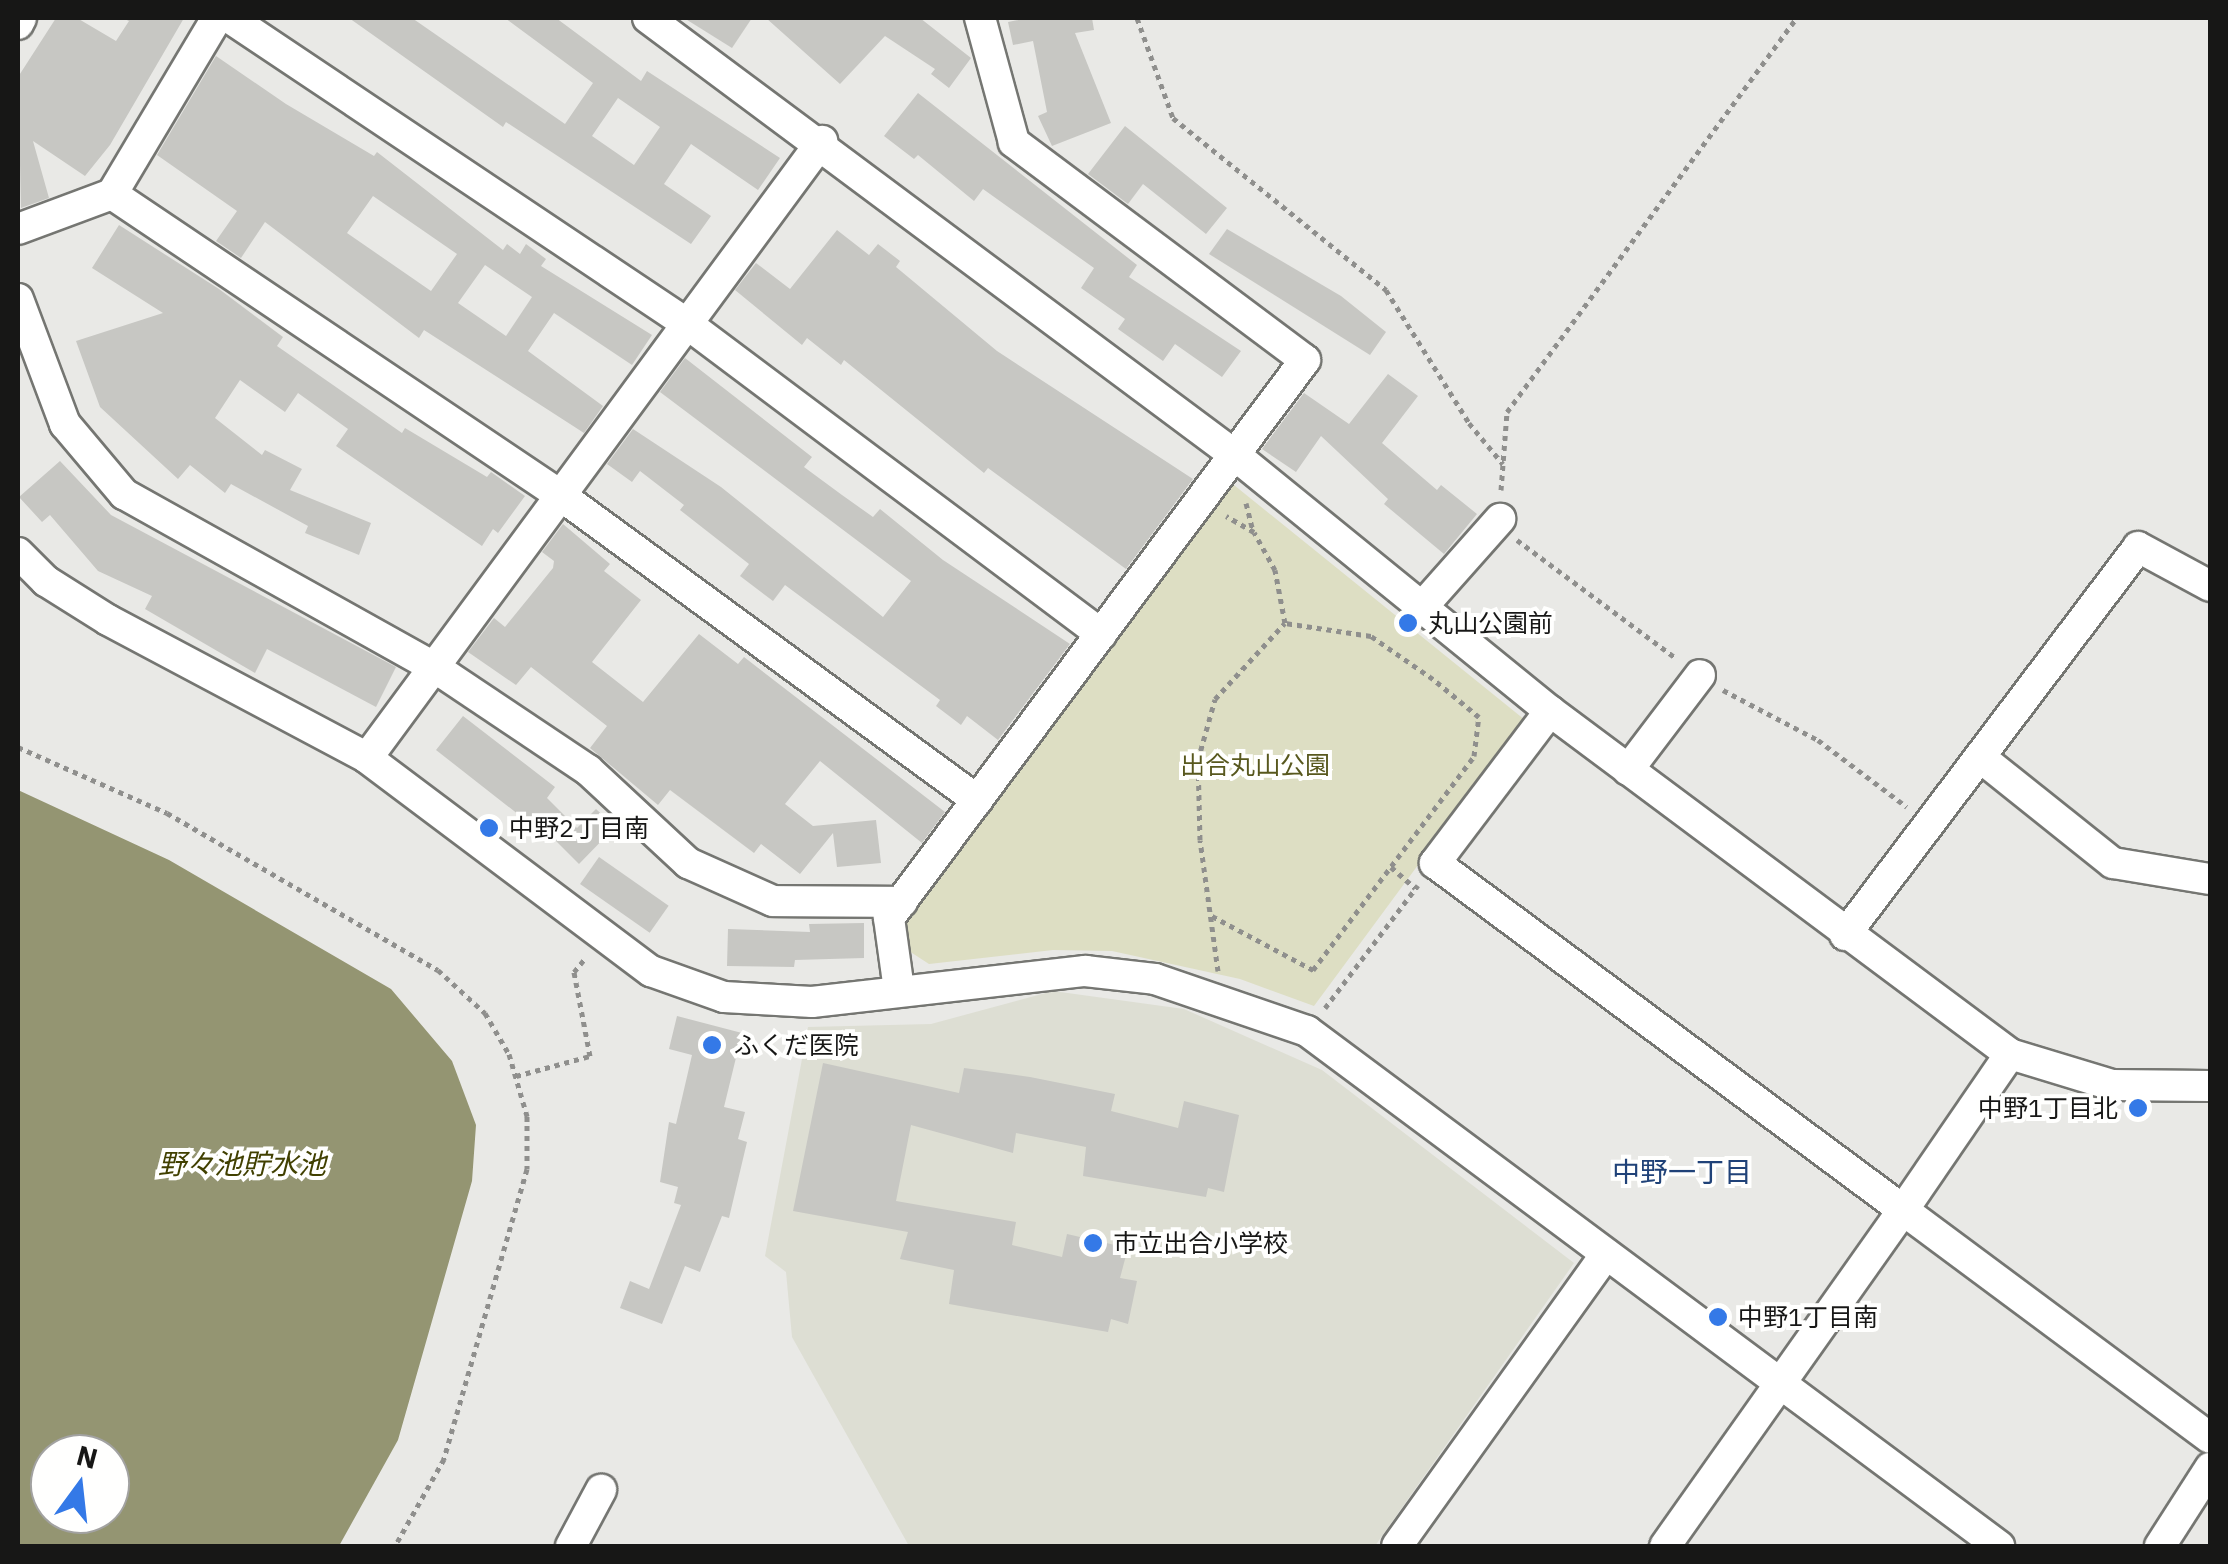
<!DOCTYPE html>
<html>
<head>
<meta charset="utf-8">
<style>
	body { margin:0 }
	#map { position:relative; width:2228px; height:1564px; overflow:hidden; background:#e9e9e6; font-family:"IBM Plex Sans","Noto Sans JP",sans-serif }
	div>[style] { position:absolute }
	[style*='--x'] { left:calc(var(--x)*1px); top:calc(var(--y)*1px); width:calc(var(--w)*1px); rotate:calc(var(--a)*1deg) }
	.built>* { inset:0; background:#ddded3 }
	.green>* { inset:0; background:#dddec3 }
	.water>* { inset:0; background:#949572 }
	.building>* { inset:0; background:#c7c7c3; transform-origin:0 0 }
	.path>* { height:5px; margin-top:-2.5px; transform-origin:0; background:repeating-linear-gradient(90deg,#8f8f8d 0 5px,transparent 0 10px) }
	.roads { filter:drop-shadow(2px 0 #757672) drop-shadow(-2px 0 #757672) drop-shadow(0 2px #757672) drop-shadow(0 -2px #757672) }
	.minor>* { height:30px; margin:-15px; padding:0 15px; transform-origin:15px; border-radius:15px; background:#fff }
	.dots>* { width:28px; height:28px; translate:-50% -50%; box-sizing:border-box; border:5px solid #fffffe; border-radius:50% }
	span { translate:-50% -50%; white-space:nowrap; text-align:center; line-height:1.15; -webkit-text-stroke:8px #fffffe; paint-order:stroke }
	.poi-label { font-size:25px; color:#171716 }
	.left { translate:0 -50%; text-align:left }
	.right { translate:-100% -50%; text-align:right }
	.park-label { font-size:25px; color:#58581e }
	.water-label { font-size:28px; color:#414000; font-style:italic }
	.neighbourhood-label { font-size:28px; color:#204278 }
	.frame { position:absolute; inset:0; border:20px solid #171716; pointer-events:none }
	.north { position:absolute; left:30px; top:1434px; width:100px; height:100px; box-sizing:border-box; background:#fffffe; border:2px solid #a2a2a1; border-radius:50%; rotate:15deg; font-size:28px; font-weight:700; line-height:40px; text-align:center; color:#171716 }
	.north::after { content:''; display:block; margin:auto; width:35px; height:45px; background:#3479e7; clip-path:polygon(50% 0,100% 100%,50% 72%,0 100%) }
</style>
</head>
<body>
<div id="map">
	<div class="built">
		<div style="clip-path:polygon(1053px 991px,1184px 1009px,1322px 1070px,1574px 1263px,1375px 1546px,909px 1546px,792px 1337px,786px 1272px,765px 1256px,808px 1027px,931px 1024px)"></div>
	</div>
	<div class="green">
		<div style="clip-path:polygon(1229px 481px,1525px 720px,1314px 1006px,1240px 979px,1112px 951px,1053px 950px,929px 964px,909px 951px,903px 923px)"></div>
	</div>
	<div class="water">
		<div style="clip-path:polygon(evenodd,18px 790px,169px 860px,391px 989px,452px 1061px,476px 1125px,472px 1181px,398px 1440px,339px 1546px,18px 1546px,18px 790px,50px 1454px,110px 1454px,110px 1514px,50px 1514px,50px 1454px)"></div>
	</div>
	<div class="building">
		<div style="clip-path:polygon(56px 18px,77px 18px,116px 41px,129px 21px,122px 18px,184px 18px,110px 145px,85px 176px,33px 141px,49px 198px,21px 208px,18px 77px)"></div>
		<div style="clip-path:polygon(evenodd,349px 18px,412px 18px,565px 124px,593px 83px,505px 18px,556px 18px,641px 81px,647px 71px,780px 158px,758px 190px,691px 144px,664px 184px,711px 216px,691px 244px,506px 122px,503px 127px,349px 18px,618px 98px,660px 127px,634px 165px,592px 136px,618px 98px)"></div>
		<div style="clip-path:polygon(684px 18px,752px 18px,732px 48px)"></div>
		<div style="clip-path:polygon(766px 18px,920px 18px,971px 58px,949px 88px,931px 74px,935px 69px,885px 36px,840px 84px)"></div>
		<div style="clip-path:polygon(1029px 18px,1092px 18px,1094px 30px,1075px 33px,1111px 123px,1052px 146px,1038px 116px,1047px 112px,1033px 41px,1013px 45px,1008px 22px)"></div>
		<div style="clip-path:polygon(evenodd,216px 56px,286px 104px,374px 156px,377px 152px,503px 250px,507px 244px,520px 254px,526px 244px,546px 259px,541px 266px,652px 335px,632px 365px,554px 313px,528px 351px,603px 406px,584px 433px,424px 330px,419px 338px,265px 222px,241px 258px,216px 241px,237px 211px,157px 155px,216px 56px,373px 196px,457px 254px,431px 291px,347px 233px,373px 196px,216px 56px,485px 265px,532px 297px,506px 336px,458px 303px,485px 265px)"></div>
		<div style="clip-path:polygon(918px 93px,1137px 265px,1129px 277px,1241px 351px,1222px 377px,1175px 344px,1163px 361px,1118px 329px,1125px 319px,1081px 288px,1094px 268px,983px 189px,974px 201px,918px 155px,914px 159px,884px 136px)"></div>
		<div style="clip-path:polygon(1125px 126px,1227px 208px,1206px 234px,1143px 184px,1128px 204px,1088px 174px)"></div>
		<div style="clip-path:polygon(119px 225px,219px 289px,283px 337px,277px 346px,402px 433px,405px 428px,487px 477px,491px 472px,525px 496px,498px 533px,493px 529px,482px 546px,336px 446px,348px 429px,298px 393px,285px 412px,240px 380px,215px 418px,262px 455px,265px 450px,302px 469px,290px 490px,371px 523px,359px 555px,305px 533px,308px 526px,231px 484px,225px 493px,190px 465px,178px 479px,100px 407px,76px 341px,163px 313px,92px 268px)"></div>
		<div style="clip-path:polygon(1227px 229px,1341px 296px,1386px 332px,1370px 355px,1209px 254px)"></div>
		<div style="clip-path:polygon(837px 230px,869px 255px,878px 244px,900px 261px,896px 267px,997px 351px,1193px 479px,1126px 569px,988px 468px,984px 473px,844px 360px,841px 365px,807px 338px,802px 345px,735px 290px,756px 263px,790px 289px)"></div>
		<div style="clip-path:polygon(685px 358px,812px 457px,804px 467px,842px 495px,873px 517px,880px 509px,943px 560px,1070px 644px,998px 740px,967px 716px,961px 725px,936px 706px,940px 700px,785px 585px,773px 601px,740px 576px,749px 564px,680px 510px,684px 505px,640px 471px,632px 482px,607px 464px,633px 429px,721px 487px,883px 617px,911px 581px,660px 392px)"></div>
		<div style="clip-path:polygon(1388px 374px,1418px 396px,1382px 443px,1437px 490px,1441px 485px,1477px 514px,1444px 554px,1384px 504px,1388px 499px,1321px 436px,1296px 472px,1262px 449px,1304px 393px,1349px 424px)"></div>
		<div style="clip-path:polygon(60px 461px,111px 515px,396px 667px,376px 707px,267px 649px,255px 673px,145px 609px,152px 596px,98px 571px,50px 515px,42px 522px,19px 497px)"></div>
		<div style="clip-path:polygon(563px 524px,610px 564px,604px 571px,641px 600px,592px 662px,643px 702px,699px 634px,738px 664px,744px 657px,945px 812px,922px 843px,820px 761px,785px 804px,813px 826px,876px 820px,881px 863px,837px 867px,833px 833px,800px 874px,761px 844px,754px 853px,670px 790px,658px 805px,590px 748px,607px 726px,531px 667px,516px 685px,468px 652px,494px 618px,505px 627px,553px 568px,554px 561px,542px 552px)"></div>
		<div style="clip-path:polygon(463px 716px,555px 787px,547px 798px,577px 828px,596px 809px,615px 827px,579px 864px,532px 817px,528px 822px,436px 750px)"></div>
		<div style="left:599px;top:857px;width:85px;height:33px;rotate:35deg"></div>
		<div style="clip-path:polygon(864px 923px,864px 958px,795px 960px,794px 967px,727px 966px,728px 929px,810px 932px,809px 924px)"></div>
		<div style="clip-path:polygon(677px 1016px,742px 1033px,724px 1107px,745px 1112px,738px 1139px,747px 1142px,729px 1218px,722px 1216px,700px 1272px,685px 1266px,662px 1324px,620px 1308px,630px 1281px,649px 1289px,681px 1205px,674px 1203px,678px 1187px,660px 1182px,669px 1122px,676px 1124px,692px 1055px,669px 1049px)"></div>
		<div style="clip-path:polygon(823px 1063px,959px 1093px,964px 1068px,1030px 1077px,1115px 1094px,1111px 1111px,1178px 1128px,1184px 1101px,1239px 1115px,1224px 1192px,1208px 1188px,1206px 1197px,1083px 1176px,1086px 1147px,1016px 1133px,1013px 1153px,911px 1125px,896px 1201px,1016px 1222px,1012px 1245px,1062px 1257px,1067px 1234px,1128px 1248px,1120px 1278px,1137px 1281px,1128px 1324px,1111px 1319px,1108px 1332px,949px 1304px,954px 1270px,900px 1259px,908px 1232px,793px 1211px)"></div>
	</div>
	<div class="path">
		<div style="--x:1137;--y:18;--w:106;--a:70.2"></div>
		<div style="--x:1173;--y:118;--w:274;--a:38.9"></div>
		<div style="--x:1386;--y:290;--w:157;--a:58"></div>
		<div style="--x:1469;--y:423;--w:53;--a:50.3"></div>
		<div style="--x:1501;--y:490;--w:78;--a:-85.6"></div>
		<div style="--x:1507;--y:412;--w:489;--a:-53.7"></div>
		<div style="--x:1246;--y:503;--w:29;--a:76"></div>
		<div style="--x:1517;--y:540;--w:199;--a:36.6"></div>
		<div style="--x:1723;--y:690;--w:107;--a:27.8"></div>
		<div style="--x:1818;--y:740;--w:111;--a:37"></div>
		<div style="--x:18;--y:747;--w:163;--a:23.9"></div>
		<div style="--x:167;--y:813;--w:313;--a:30.1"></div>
		<div style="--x:438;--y:970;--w:64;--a:42.5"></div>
		<div style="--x:485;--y:1013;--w:48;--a:59.7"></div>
		<div style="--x:509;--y:1054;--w:65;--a:73.8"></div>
		<div style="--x:527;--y:1116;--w:53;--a:90"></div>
		<div style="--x:527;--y:1169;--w:302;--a:106"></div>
		<div style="--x:444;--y:1459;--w:100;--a:119.4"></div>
		<div style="--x:1391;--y:867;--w:32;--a:41"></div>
		<div style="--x:1212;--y:916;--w:115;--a:28.1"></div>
		<div style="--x:1313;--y:970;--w:268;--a:-53"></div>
		<div style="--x:1474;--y:756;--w:39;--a:-83"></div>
		<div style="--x:1479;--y:717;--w:60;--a:-140.4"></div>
		<div style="--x:1433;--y:679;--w:75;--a:-145.3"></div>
		<div style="--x:1371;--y:636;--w:87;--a:-171.4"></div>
		<div style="--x:1218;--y:971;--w:132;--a:-97.8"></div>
		<div style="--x:1200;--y:840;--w:80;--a:-91.4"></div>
		<div style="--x:1198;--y:760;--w:63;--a:-74.4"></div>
		<div style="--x:1215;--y:699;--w:103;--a:-47.4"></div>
		<div style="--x:1285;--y:623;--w:54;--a:-100.7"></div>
		<div style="--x:1275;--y:570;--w:43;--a:-118.9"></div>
		<div style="--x:1254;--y:532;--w:32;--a:-150"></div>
		<div style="--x:1325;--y:1008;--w:154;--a:-52.9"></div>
		<div style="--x:516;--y:1076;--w:77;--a:-15.1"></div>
		<div style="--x:590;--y:1056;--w:86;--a:-100.8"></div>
		<div style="--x:574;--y:972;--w:19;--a:-51"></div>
	</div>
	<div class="roads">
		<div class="minor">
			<div style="--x:230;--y:18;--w:549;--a:33.78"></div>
			<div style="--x:686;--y:323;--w:519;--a:36.85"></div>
			<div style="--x:648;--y:18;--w:733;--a:36.68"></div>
			<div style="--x:1236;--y:456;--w:405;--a:39.1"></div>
			<div style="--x:1550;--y:711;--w:574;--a:36.71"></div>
			<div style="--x:2010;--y:1054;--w:107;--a:16.9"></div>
			<div style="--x:2112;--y:1085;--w:98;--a:0.6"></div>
			<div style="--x:18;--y:24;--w:7;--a:-63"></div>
			<div style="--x:112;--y:194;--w:540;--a:33.9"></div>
			<div style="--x:560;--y:495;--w:517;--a:36.18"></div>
			<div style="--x:18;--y:229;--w:100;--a:-20.4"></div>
			<div style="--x:112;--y:194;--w:205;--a:-59.2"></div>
			<div style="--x:18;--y:299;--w:134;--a:69.4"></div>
			<div style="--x:65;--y:424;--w:92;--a:49.9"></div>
			<div style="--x:124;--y:494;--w:355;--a:29.2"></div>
			<div style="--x:434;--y:667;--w:185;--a:33.8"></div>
			<div style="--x:588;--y:770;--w:137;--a:42.9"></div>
			<div style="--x:688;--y:863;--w:93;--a:24.1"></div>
			<div style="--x:773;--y:901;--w:129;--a:0.4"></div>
			<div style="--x:18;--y:553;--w:40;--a:45"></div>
			<div style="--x:46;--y:581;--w:73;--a:32.2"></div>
			<div style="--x:108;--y:620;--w:293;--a:28"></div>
			<div style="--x:367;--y:758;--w:355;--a:36.9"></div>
			<div style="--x:651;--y:971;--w:77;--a:19.6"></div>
			<div style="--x:724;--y:997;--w:88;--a:3.3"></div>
			<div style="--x:812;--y:1002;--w:275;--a:-6.5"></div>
			<div style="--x:1085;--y:971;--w:70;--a:6.5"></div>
			<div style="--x:1155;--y:979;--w:161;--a:18.9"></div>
			<div style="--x:1307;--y:1031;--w:863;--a:36.66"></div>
			<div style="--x:1422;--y:607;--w:118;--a:-48.4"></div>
			<div style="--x:1550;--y:711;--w:191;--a:127.1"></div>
			<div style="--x:1435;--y:863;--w:583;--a:36.56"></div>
			<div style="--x:1903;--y:1210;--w:412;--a:125.3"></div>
			<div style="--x:1980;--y:757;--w:170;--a:38.6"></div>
			<div style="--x:2113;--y:863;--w:98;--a:9.4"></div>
			<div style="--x:367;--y:758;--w:767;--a:-53.59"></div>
			<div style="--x:1628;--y:770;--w:119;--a:-52.8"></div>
			<div style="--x:1845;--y:935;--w:486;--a:-52.9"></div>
			<div style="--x:2138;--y:547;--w:82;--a:28.4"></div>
			<div style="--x:899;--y:990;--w:73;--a:-97.9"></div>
			<div style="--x:889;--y:918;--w:696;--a:-53.29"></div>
			<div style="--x:1305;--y:360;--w:364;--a:-143.2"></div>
			<div style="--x:1014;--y:142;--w:129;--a:-105.3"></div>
			<div style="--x:2010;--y:1054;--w:189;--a:124.4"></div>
			<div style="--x:1903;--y:1210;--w:382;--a:36.6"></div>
			<div style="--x:571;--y:1546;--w:64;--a:-61.8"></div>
			<div style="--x:1397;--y:1546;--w:359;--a:-54.4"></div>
			<div style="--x:2160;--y:1546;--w:93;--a:-57.3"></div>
		</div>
	</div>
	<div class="dots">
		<div style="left:1408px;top:623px;background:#3479e7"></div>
		<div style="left:489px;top:828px;background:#3479e7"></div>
		<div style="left:712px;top:1045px;background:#3479e7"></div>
		<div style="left:2138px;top:1108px;background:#3479e7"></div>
		<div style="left:1093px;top:1243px;background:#3479e7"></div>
		<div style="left:1718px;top:1317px;background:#3479e7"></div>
	</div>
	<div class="poi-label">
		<span class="left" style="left:1428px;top:623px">丸山公園前</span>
		<span class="left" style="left:509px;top:828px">中野2丁目南</span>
		<span class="left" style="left:734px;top:1045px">ふくだ医院</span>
		<span class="right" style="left:2118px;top:1108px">中野1丁目北</span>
		<span class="left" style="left:1113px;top:1243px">市立出合小学校</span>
		<span class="left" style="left:1738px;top:1317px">中野1丁目南</span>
	</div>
	<div class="park-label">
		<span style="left:1255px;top:765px">出合丸山公園</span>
	</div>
	<div class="water-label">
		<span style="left:242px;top:1164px">野々池貯水池</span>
	</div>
	<div class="neighbourhood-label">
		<span style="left:1682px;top:1172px">中野一丁目</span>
	</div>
	<div class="frame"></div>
	<div class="north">N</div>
</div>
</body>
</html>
